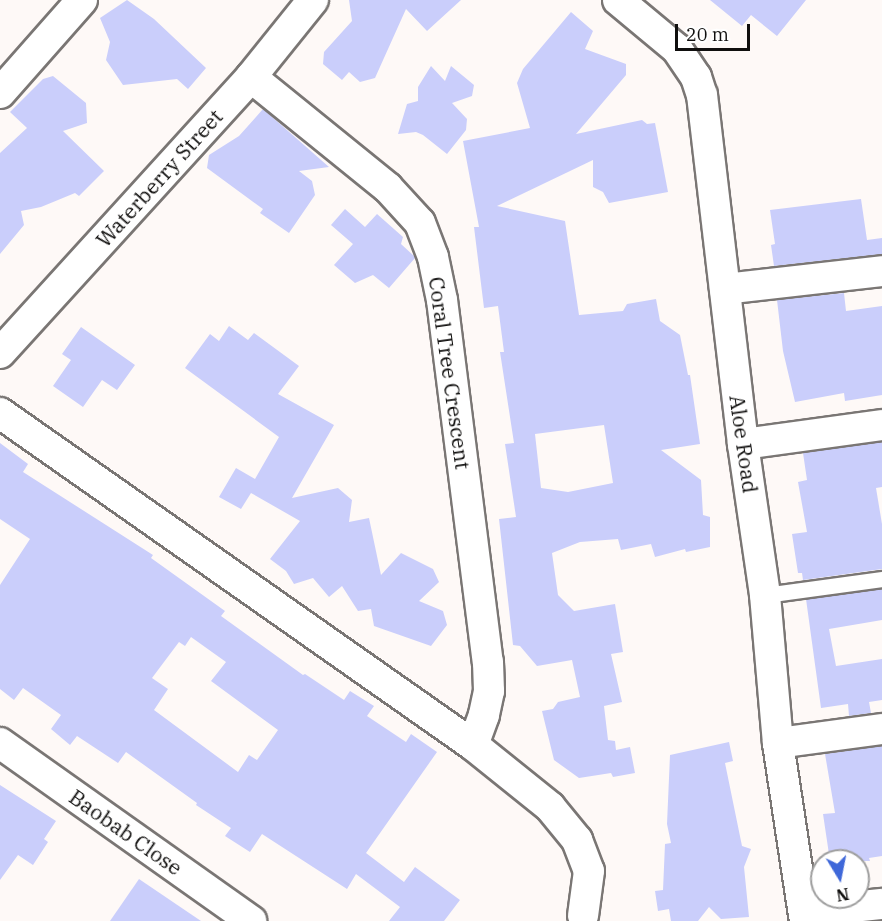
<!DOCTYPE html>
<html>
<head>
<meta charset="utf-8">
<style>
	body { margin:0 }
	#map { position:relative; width:882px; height:921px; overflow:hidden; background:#fef9f7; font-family:"IBM Plex Serif",serif }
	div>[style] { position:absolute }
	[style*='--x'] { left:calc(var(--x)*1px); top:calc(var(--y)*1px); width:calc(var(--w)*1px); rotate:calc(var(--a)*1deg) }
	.building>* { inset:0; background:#cacefb }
	.roads { filter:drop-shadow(2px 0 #7a7674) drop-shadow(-2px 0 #7a7674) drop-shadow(0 2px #7a7674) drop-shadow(0 -2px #7a7674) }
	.service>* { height:15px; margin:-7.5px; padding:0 7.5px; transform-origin:7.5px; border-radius:7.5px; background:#fff }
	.minor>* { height:30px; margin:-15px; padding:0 15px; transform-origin:15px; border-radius:15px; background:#fff }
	span { translate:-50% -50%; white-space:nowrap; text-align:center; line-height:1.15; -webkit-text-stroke:4.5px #fff; paint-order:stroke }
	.street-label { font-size:21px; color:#100f0e }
	.north { position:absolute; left:810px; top:849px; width:60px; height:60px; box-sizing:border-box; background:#fff; border:2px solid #9f9f9f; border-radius:50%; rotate:170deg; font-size:16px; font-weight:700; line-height:24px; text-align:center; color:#100f0e }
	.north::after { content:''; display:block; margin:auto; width:21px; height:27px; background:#3f68d9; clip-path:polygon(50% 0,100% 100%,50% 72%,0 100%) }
	.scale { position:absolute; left:675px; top:24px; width:75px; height:27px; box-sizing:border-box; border:3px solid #100f0e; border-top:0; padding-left:8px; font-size:18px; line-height:21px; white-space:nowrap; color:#100f0e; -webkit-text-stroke:4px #fff; paint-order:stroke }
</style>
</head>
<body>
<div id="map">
	<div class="building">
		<div style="clip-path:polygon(127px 0,154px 19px,206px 68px,188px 89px,177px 79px,123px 85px,106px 60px,110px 42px,100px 18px)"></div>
		<div style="clip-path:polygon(349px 0,461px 0,427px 31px,406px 9px,375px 78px,360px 82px,349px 72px,342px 80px,323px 64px,324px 52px,352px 21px)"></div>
		<div style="clip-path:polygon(710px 0,806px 0,777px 36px,751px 15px,742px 26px)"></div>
		<div style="clip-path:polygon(evenodd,571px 12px,593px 31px,585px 49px,626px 64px,626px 75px,576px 134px,642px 120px,647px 124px,655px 123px,668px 192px,609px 203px,603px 192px,593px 187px,593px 160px,497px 206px,565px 221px,579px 315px,623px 311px,627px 304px,656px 299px,660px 321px,680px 335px,688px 375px,690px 375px,700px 444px,661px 450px,701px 480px,703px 515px,710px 517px,710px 547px,686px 552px,685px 549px,655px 557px,651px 544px,621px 550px,618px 539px,580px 542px,552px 553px,558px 595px,574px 611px,615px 604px,623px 652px,611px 654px,622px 702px,604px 706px,608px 740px,615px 741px,616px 750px,630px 747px,635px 773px,613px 777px,611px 773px,579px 778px,554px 760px,542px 711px,553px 709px,558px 702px,580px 697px,572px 660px,537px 666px,520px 646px,513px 645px,499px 519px,516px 517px,505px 444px,514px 443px,500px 352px,504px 352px,498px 306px,484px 308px,474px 227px,479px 227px,463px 141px,530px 128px,517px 83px,523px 69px,571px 12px,604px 425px,613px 483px,568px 492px,541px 488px,535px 434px,604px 425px)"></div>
		<div style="clip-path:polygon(431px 66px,445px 81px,451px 66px,474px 85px,472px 96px,452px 103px,467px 119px,466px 130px,447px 154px,423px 135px,416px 132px,398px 134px,407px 104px,418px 101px,418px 87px)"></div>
		<div style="clip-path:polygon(53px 76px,86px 103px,87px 123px,63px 131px,104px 171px,79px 196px,75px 193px,41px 207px,21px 211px,24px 225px,0 254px,0 153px,27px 128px,10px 112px,43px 79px)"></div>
		<div style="clip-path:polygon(263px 109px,329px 167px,299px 171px,312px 181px,315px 195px,289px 233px,260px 213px,263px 209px,207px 168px,209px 155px,239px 136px)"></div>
		<div style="clip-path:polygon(861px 199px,867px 240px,882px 238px,882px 254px,774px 266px,771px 245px,775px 244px,770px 210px)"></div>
		<div style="clip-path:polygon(345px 209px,365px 227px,377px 214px,403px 237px,401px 244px,414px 256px,415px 258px,389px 288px,373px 275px,355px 283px,334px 265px,353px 244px,331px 225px)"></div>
		<div style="clip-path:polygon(844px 293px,846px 311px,882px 306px,882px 395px,845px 401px,844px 393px,795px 402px,783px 351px,777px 300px)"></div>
		<div style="clip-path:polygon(229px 326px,248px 340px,254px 333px,299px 366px,278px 394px,334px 425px,292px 498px,338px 488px,352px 500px,349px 522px,369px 518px,381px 575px,401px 553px,433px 569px,439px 582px,419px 601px,443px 611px,447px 625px,431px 646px,374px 626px,371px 609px,358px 611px,342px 586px,329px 597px,313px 578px,294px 584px,286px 571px,270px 559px,300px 521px,251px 493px,241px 509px,219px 497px,236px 468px,255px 479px,279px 437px,185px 368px,210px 334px,219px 341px)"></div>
		<div style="clip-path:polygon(81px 327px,135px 365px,117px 390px,102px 380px,83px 407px,53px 386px,71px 360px,62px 354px)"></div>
		<div style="clip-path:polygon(882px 442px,882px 487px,876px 488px,882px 524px,882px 569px,803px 580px,802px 573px,798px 573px,792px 534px,807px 532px,798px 482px,807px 480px,803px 453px)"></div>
		<div style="clip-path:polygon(evenodd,0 443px,28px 464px,23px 472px,153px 555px,151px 558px,225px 611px,221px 616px,303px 675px,305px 674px,344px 700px,350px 691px,374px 706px,367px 716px,406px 742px,411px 734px,437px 752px,366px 853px,404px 882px,415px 867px,460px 900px,444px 921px,389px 921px,400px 907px,356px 874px,347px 889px,262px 834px,250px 852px,225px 836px,231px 828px,196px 805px,197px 803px,126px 752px,118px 763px,77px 736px,70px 745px,51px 729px,61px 715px,23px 688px,14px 700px,0 689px,0 585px,30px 539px,0 519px,0 443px,191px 637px,226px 662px,211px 681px,278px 730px,257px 760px,249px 755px,238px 772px,154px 710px,168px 689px,152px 678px,179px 642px,185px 646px,191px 637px)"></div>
		<div style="clip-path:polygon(882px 589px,882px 620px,829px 629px,836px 666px,882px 659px,882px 700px,869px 702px,871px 713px,849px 716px,848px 704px,821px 708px,806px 599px)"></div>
		<div style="clip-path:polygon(729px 742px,733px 761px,725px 763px,742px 846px,751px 849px,744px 867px,749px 917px,721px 919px,709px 907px,698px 921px,671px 921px,669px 909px,658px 911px,655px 891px,663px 890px,665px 844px,671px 843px,667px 824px,670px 755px)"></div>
		<div style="clip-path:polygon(882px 746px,882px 856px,869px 858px,870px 861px,830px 861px,823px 814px,835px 813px,825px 754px)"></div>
		<div style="clip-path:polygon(0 785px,56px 821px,44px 839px,48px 842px,33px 865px,18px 855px,0 880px)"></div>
		<div style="clip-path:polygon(139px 879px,201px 921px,110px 921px)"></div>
	</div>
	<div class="roads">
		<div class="service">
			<div style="--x:765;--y:595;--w:118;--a:-7.8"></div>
		</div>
		<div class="minor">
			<div style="--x:618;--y:0;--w:77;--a:39.7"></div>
			<div style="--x:677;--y:49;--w:34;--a:56"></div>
			<div style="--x:696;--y:77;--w:19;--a:72"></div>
			<div style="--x:702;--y:95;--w:351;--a:83.3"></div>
			<div style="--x:743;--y:444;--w:153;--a:81.7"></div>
			<div style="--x:765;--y:595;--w:149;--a:85"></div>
			<div style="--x:778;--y:743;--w:180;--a:81.4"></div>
			<div style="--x:251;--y:77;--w:176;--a:39"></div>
			<div style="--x:388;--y:188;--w:47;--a:47.6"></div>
			<div style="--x:420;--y:223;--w:36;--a:69"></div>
			<div style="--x:433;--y:257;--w:44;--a:78.2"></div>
			<div style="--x:442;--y:300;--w:365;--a:82.8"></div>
			<div style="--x:488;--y:662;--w:29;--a:88"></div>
			<div style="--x:489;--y:691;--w:25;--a:102"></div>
			<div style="--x:484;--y:715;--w:32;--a:110"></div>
			<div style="--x:0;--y:93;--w:124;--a:-48.6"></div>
			<div style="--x:725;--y:289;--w:158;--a:-6.5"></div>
			<div style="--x:0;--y:353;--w:373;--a:-47.7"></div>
			<div style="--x:251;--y:77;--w:99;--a:-51.2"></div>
			<div style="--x:0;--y:413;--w:578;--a:35.07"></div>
			<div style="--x:473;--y:745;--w:99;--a:38.8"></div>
			<div style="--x:550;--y:807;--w:43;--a:50.7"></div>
			<div style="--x:577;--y:840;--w:33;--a:69"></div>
			<div style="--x:589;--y:871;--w:45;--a:97.6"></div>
			<div style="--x:743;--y:444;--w:140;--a:-7.8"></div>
			<div style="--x:0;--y:743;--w:308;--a:35.3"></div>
			<div style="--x:778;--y:743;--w:105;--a:-7.7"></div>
			<div style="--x:804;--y:912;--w:78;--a:-5.9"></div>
		</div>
	</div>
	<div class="street-label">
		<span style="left:159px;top:178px;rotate:-48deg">Waterberry Street</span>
		<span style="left:450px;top:373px;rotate:82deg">Coral Tree Crescent</span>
		<span style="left:744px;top:444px;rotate:82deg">Aloe Road</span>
		<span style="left:126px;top:832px;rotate:35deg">Baobab Close</span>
	</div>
	<div class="north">N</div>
	<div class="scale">20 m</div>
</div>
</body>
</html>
